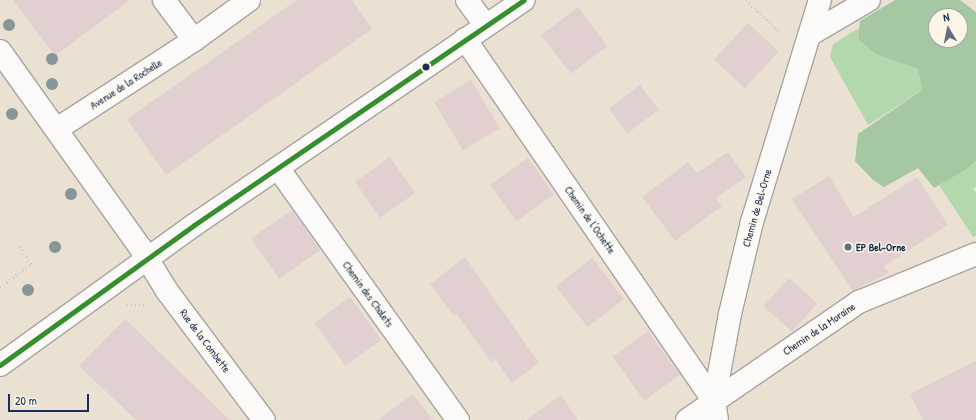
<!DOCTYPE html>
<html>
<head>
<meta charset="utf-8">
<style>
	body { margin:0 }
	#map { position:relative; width:976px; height:420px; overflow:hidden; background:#eae1d3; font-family:"Patrick Hand",sans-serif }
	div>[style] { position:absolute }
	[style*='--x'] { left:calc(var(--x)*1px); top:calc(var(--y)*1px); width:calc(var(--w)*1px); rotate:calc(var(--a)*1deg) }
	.green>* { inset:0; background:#b4d8ad }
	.forest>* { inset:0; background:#a5c8a2 }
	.building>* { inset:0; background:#e1d0cf; transform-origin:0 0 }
	.path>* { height:2.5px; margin-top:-1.25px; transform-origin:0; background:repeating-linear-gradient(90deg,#cbcbca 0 1px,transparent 0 4px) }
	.roads { filter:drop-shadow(1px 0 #a7a4a2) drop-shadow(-1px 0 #a7a4a2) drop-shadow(0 1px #a7a4a2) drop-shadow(0 -1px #a7a4a2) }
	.minor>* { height:22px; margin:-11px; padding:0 11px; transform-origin:11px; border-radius:11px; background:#fcfaf8 }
	.bus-1>* { height:5px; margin:-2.5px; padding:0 2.5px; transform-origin:2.5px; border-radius:2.5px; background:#378e2e }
	.trees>* { width:12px; height:12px; margin:-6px; border-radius:50%; background:#879699 }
	.dots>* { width:11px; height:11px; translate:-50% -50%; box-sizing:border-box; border:2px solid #fcf5e5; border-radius:50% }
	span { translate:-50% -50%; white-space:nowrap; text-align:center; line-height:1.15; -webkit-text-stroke:3px #fcf5e5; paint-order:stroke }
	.street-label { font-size:11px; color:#1b2f5e }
	.poi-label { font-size:11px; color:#1b2f5e; font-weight:700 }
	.left { translate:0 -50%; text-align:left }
	.north { position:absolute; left:928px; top:8px; width:40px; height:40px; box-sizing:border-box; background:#fcf5e5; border:1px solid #a2a6af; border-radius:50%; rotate:350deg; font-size:11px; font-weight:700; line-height:16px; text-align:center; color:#1b2f5e }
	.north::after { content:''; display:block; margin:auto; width:14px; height:18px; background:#636d87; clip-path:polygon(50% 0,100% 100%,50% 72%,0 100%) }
	.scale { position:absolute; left:8px; top:394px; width:81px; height:18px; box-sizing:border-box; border:2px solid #1b2f5e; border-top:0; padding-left:5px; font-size:12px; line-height:14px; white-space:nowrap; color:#1b2f5e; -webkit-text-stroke:3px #fcf5e5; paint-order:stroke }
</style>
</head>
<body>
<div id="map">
	<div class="green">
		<div style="clip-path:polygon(859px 28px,858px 39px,875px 54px,918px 69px,922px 90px,868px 125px,830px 57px,833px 44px)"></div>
		<div style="clip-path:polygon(976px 161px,976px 187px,973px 189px,976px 193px,976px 236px,973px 237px,939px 185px,964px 171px)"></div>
	</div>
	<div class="forest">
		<div style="clip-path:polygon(evenodd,895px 0,960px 0,976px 12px,976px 161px,964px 171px,934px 188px,918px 168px,884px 187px,873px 180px,855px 161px,858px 134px,922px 90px,918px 69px,875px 54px,858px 39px,860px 21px,895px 0,936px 16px,960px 16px,960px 40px,936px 40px,936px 16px)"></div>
	</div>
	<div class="building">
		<div style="clip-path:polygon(13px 0,130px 0,55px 56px)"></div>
		<div style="clip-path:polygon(297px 0,352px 0,372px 29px,166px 175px,127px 119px)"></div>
		<div style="left:578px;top:7px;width:49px;height:46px;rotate:53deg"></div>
		<div style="left:748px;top:23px;width:42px;height:50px;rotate:43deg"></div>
		<div style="left:471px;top:80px;width:56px;height:43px;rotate:59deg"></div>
		<div style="left:640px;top:85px;width:31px;height:39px;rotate:53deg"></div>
		<div style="clip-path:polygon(728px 152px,746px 177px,716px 198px,722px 206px,675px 241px,642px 197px,688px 162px,697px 173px)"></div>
		<div style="left:390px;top:157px;width:44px;height:43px;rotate:55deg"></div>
		<div style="left:528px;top:158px;width:45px;height:46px;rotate:55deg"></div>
		<div style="clip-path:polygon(829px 176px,854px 217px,917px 177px,948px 225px,884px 266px,889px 273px,853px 291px,792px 199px)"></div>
		<div style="left:292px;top:210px;width:49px;height:50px;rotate:55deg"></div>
		<div style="clip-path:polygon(465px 257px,539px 363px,512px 383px,495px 359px,491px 362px,457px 314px,454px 316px,430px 284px)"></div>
		<div style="left:592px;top:258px;width:52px;height:46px;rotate:52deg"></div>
		<div style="left:789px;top:278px;width:38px;height:38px;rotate:42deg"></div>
		<div style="left:350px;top:297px;width:53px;height:44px;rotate:54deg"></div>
		<div style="clip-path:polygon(125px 319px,230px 420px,136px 420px,79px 366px)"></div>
		<div style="left:648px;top:331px;width:54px;height:44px;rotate:54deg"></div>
		<div style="clip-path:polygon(976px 361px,976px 420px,923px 420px,910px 394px)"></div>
		<div style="clip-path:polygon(413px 394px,433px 420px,378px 420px)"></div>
		<div style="clip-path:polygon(561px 395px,578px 420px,526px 420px)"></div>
	</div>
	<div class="path">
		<div style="--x:746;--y:0;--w:52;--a:43.5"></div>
		<div style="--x:0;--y:287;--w:39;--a:-37"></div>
		<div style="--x:31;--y:264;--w:24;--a:-125"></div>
		<div style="--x:127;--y:305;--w:19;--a:0"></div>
	</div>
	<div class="roads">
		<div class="minor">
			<div style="--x:164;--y:0;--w:50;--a:53.1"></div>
			<div style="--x:467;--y:0;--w:32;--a:54"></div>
			<div style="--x:811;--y:34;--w:67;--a:-30.4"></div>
			<div style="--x:465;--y:39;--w:439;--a:55.5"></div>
			<div style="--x:0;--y:51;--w:241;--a:54.5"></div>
			<div style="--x:140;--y:247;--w:52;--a:58.5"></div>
			<div style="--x:167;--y:291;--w:161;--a:53.1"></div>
			<div style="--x:57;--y:129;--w:163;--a:-33"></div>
			<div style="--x:194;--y:40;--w:68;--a:-36"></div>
			<div style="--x:278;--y:168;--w:310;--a:54.5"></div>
			<div style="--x:0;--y:365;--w:239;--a:-35.8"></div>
			<div style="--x:194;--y:225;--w:399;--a:-34.3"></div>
			<div style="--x:687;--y:420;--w:209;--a:-34.5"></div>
			<div style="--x:859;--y:302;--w:126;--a:-22.3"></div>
			<div style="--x:717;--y:420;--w:19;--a:-99"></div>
			<div style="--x:714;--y:401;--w:88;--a:-79.6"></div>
			<div style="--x:730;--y:314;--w:95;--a:-76.6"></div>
			<div style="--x:752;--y:222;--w:232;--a:-73"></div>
		</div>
	</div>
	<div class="bus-1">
		<div style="--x:0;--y:365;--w:239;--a:-35.8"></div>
		<div style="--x:194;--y:225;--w:399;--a:-34.3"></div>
	</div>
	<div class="trees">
		<div style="left:9px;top:25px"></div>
		<div style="left:52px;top:59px"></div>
		<div style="left:52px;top:84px"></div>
		<div style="left:12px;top:114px"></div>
		<div style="left:71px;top:194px"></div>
		<div style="left:55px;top:247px"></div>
		<div style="left:28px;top:290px"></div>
	</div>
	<div class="dots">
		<div style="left:426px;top:67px;background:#1b2f5e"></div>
		<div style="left:848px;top:247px;background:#636d87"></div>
	</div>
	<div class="street-label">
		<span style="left:126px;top:84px;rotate:-33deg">Avenue de la Rochelle</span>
		<span style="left:757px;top:208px;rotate:-74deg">Chemin de Bel-Orne</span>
		<span style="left:590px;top:220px;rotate:55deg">Chemin de l'Ochette</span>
		<span style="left:368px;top:294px;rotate:54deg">Chemin des Chalets</span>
		<span style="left:819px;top:329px;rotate:-34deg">Chemin de la Moraine</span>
		<span style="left:205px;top:341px;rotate:53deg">Rue de la Combette</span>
	</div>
	<div class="poi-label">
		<span class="left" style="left:856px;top:247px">EP Bel-Orne</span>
	</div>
	<div class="north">N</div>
	<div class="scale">20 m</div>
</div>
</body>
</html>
